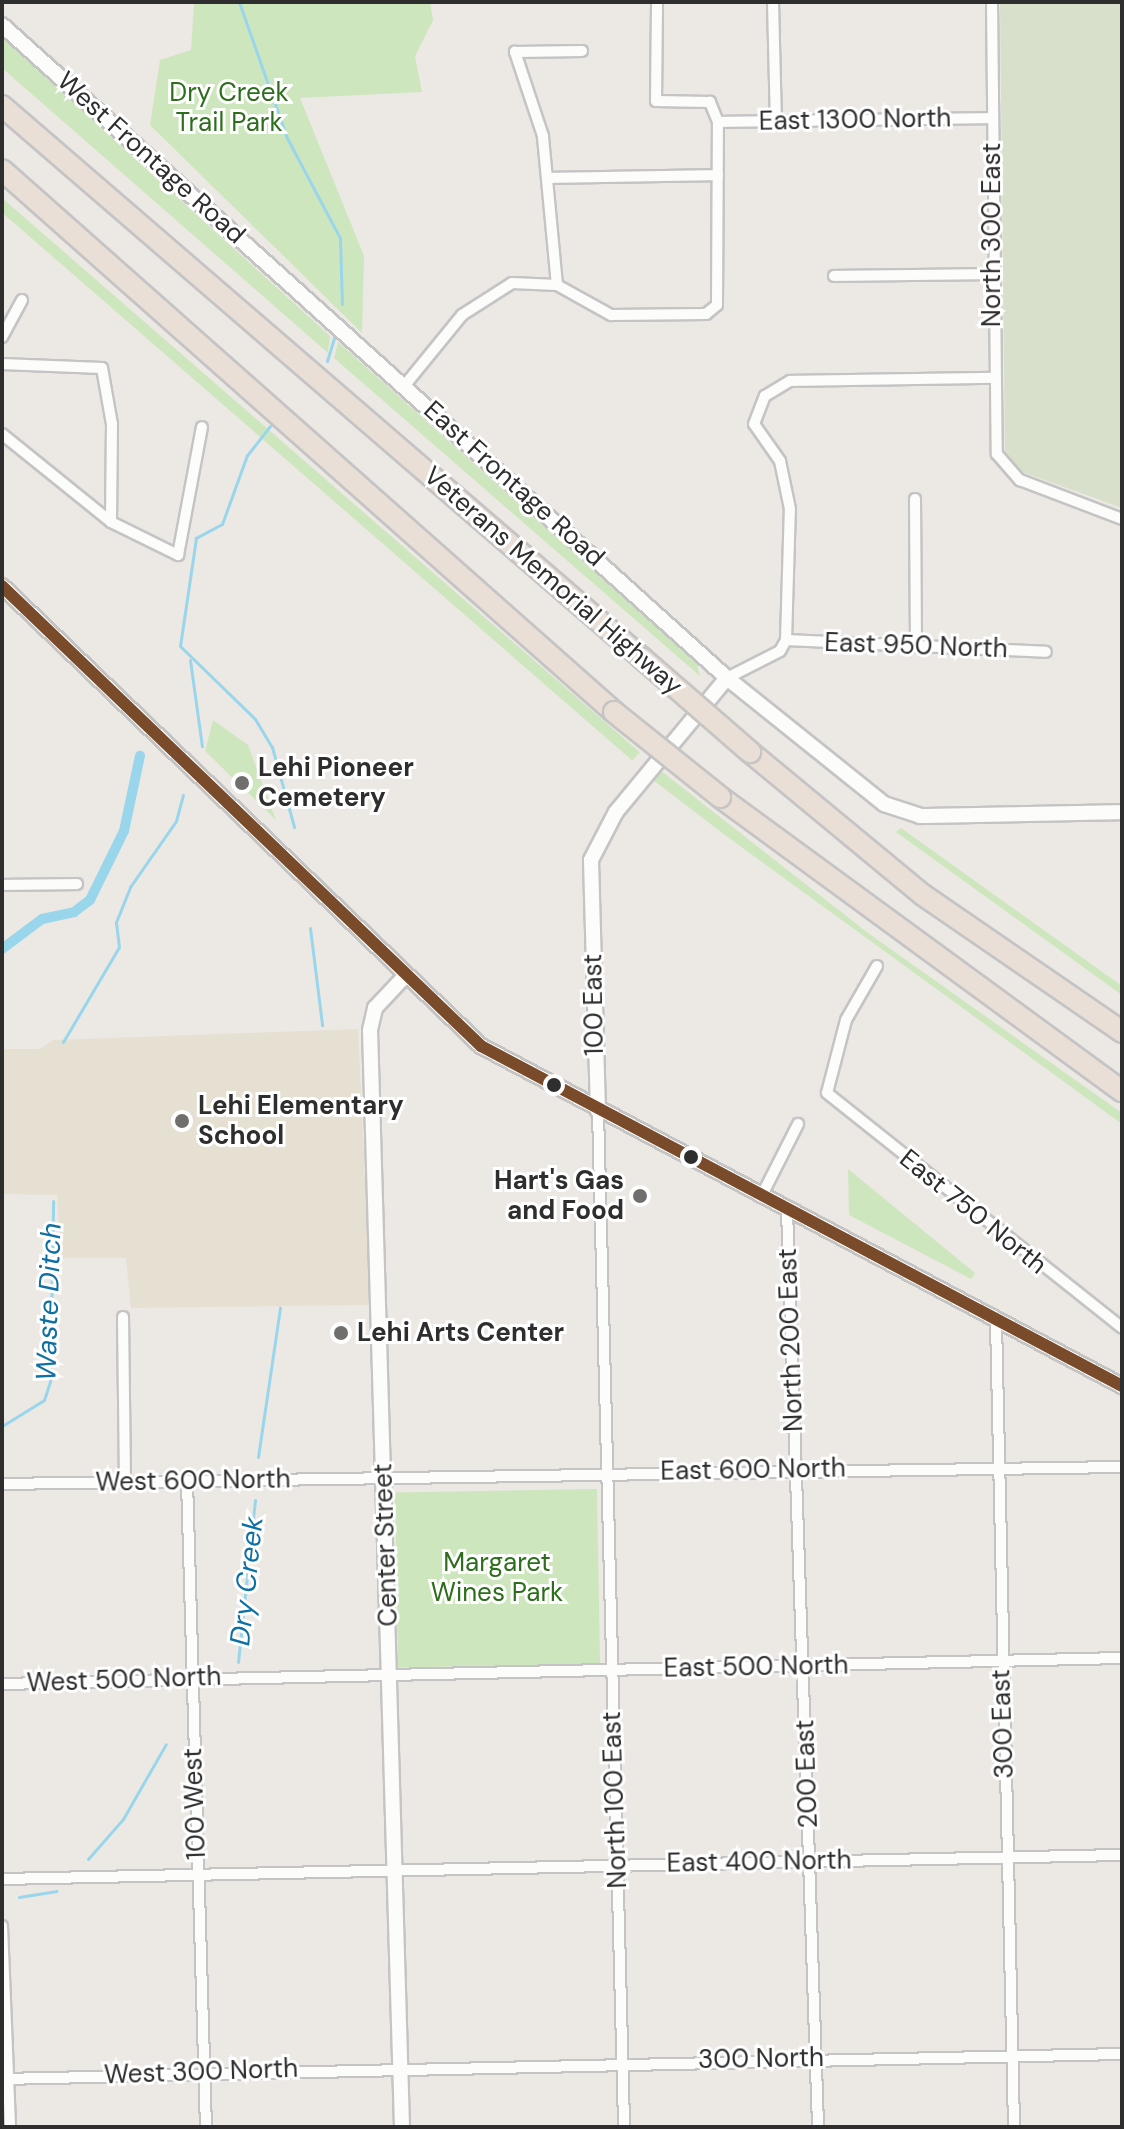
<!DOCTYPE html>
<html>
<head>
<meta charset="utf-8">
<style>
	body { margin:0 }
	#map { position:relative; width:1124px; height:2129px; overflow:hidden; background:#ece8e4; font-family:"DM Sans",sans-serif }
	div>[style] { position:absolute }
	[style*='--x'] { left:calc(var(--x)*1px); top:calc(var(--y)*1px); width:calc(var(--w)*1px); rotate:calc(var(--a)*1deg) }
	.education>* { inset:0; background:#e6e0d3 }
	.green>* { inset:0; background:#cee6be; transform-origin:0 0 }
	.cemetery>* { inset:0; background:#d8e0cc }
	.stream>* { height:3px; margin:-1.5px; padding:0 1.5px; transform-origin:1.5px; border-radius:1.5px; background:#99d6ec }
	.canal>* { height:10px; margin:-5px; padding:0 5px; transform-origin:5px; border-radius:5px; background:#99d6ec }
	.roads { filter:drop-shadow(2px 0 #c5c4c5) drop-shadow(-2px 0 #c5c4c5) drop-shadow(0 2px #c5c4c5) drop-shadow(0 -2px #c5c4c5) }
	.street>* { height:10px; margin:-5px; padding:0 5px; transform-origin:5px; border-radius:5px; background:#fcfcfb }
	.secondary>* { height:14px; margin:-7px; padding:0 7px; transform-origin:7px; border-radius:7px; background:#fcfcfb }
	.highway>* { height:20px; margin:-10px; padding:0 10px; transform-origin:10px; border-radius:10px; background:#eadfd6 }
	.bridges { filter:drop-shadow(2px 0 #c6c5c4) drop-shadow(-2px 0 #c6c5c4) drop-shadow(0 2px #c6c5c4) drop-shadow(0 -2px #c6c5c4) }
	.highway-bridge>* { height:20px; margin:-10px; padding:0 10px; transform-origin:10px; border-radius:10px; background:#eadfd6 }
	.bus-1>* { height:12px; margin:-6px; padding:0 6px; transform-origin:6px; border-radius:6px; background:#7a4b2a }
	.dots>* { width:22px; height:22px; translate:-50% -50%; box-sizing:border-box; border:4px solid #fff; border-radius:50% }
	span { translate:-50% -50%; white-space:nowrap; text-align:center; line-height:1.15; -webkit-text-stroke:6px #fff; paint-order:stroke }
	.park-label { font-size:26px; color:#2c6e1b }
	.street-label { font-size:26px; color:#2e2e2e }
	.poi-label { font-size:26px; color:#2e2e2e; font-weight:700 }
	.left { translate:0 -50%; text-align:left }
	.right { translate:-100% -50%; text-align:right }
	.water-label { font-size:28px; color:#0d6fa3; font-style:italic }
	.frame { position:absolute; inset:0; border:4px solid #2e2e2e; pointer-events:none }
</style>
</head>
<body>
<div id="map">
	<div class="education">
		<div style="clip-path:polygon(358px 1029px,371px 1305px,131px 1308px,126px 1258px,61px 1258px,57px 1195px,2px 1194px,2px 1049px,39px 1049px,54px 1040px)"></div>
	</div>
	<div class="green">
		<div style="clip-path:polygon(194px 2px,430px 2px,433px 20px,415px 56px,422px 92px,300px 98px,364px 256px,362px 333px,150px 125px,160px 60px,191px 50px)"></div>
		<div style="clip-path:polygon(2px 38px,330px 336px,328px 353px,2px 68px)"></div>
		<div style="left:2px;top:198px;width:845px;height:11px;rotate:41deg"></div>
		<div style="clip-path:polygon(338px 342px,697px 664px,700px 676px,334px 358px)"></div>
		<div style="clip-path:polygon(213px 720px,248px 745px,276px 820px,205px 751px)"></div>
		<div style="clip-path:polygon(660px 770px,868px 933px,1122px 1113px,1122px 1124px,725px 835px,653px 780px)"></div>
		<div style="clip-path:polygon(901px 828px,1122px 986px,1122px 995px,896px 832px)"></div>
		<div style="clip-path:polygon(848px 1169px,975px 1273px,971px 1279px,849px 1215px)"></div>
		<div style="left:597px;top:1489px;width:175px;height:202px;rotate:89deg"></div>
	</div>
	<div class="cemetery">
		<div style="clip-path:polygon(1000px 2px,1122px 2px,1122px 508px,1017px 470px,1005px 450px)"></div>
	</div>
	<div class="stream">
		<div style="--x:239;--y:2;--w:144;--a:70.6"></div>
		<div style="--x:287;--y:138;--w:113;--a:62.1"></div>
		<div style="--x:340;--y:238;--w:66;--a:88.3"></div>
		<div style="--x:327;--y:361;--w:28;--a:-73"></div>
		<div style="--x:270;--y:426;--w:37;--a:128"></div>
		<div style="--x:247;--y:455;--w:73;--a:109.9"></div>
		<div style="--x:222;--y:524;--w:30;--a:152"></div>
		<div style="--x:196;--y:538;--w:109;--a:98.4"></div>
		<div style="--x:180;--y:646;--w:105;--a:44.2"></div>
		<div style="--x:255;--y:719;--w:33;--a:59"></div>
		<div style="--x:272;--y:747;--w:83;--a:74.6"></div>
		<div style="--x:190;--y:660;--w:87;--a:82.1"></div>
		<div style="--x:310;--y:928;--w:98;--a:82.9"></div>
		<div style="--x:63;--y:1042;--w:110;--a:-59.5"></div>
		<div style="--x:119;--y:947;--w:25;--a:-97"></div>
		<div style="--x:116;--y:922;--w:38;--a:-68"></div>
		<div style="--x:130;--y:887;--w:80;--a:-55.1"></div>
		<div style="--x:176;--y:821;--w:27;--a:-75"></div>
		<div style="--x:2;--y:1426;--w:49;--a:-31.8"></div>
		<div style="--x:44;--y:1400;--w:20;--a:-72"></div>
		<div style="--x:50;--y:1381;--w:180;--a:-89"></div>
		<div style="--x:258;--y:1457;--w:151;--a:-81.6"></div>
		<div style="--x:238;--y:1662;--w:163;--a:-84"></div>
		<div style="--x:88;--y:1859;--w:53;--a:-48.8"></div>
		<div style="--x:123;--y:1819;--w:86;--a:-60.2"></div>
		<div style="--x:19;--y:1897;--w:38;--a:-9"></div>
	</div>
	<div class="canal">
		<div style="--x:2;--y:949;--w:50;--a:-36.9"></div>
		<div style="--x:42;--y:919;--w:33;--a:-12"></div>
		<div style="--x:74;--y:912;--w:20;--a:-37"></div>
		<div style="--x:90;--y:900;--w:77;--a:-63.8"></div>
		<div style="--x:124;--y:831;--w:77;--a:-78"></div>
	</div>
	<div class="roads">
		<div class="street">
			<div style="--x:773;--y:2;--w:119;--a:88.6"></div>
			<div style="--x:992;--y:2;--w:452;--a:89.4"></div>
			<div style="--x:997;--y:454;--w:35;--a:49"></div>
			<div style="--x:1020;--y:480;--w:109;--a:20.9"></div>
			<div style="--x:718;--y:122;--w:274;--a:-0.8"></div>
			<div style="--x:549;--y:178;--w:169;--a:-1"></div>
			<div style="--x:834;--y:276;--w:158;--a:-0.7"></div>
			<div style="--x:557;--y:285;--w:150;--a:-95.4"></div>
			<div style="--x:543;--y:136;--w:89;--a:-108.4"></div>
			<div style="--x:515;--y:52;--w:67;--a:-0.9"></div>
			<div style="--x:2;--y:337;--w:42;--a:-61.6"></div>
			<div style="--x:2;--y:364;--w:100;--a:2.3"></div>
			<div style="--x:102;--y:368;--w:57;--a:79.9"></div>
			<div style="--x:112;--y:424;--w:98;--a:90.6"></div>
			<div style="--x:405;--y:385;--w:90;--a:-50.8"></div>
			<div style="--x:462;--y:315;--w:59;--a:-32.6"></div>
			<div style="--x:512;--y:283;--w:45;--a:2.5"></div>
			<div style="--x:557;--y:285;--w:62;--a:29.1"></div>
			<div style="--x:611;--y:315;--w:95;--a:-0.6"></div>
			<div style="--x:706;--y:314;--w:14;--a:-39"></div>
			<div style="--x:717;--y:305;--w:183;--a:-89.7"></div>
			<div style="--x:718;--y:122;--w:22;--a:-112"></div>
			<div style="--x:710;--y:102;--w:54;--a:-178.9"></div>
			<div style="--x:656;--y:101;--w:99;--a:-89.4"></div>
			<div style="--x:2;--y:434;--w:140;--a:38.9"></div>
			<div style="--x:111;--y:522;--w:75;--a:26.2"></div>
			<div style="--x:178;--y:555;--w:130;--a:-79.4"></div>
			<div style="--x:915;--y:499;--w:148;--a:89.6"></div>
			<div style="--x:786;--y:640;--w:260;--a:2.6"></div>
			<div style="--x:727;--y:678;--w:59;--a:-27"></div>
			<div style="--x:780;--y:651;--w:13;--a:-61"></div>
			<div style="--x:786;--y:640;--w:131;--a:-88.3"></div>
			<div style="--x:790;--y:509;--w:49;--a:-101.8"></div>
			<div style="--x:780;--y:461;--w:45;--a:-125.1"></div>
			<div style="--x:754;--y:424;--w:30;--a:-69"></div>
			<div style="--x:765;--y:396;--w:29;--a:-31"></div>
			<div style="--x:790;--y:381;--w:202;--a:-0.9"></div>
			<div style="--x:2;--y:885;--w:75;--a:-0.8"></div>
			<div style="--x:877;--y:966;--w:62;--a:119.9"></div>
			<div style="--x:846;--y:1020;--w:75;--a:104.6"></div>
			<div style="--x:827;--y:1093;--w:377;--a:38.5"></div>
			<div style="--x:598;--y:1111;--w:1016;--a:88.53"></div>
			<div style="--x:761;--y:1197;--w:82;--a:-63.1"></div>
			<div style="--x:787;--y:1210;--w:918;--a:88.06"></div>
			<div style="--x:123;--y:1317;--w:164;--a:89.3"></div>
			<div style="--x:996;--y:1321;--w:806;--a:88.72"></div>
			<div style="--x:187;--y:1481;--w:646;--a:88.32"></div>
			<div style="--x:2;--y:1484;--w:1120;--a:-0.87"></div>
			<div style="--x:2;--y:1684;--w:1120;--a:-1.33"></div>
			<div style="--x:2;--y:1879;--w:1120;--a:-1.23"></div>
			<div style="--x:2;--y:1926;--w:201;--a:87.7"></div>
			<div style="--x:2;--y:2079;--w:1120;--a:-1.28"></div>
		</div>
		<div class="secondary">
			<div style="--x:2;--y:25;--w:976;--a:42.01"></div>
			<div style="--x:727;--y:678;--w:201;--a:38.7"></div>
			<div style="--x:884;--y:804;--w:38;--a:18"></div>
			<div style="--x:920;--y:816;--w:202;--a:-1.1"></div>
			<div style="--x:2;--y:586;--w:664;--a:43.84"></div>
			<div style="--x:481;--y:1046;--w:726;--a:27.94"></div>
			<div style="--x:598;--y:1111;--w:251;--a:-91.6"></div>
			<div style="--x:591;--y:860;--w:54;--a:-62.5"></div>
			<div style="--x:616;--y:812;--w:174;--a:-50.4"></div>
			<div style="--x:402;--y:2127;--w:1097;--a:-91.67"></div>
			<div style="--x:370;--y:1030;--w:23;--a:-77"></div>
			<div style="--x:375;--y:1008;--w:44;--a:-46.8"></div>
		</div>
		<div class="highway">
			<div style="--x:2;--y:106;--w:847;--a:40.78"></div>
			<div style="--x:2;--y:170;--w:818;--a:41.53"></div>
			<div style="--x:750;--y:752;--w:224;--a:39.6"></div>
			<div style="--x:923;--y:895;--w:242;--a:34.5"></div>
			<div style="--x:720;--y:797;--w:498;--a:36.2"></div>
		</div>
	</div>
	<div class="bridges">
		<div class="highway-bridge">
			<div style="--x:643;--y:659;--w:142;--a:41"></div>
			<div style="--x:614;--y:712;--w:136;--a:38.7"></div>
		</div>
	</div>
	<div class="bus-1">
		<div style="--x:2;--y:586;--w:664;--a:43.84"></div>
		<div style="--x:481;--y:1046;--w:726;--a:27.94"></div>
	</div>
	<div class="dots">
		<div style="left:242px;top:783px;background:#706f6e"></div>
		<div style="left:554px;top:1085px;background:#2e2e2e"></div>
		<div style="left:182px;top:1121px;background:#706f6e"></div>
		<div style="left:691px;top:1157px;background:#2e2e2e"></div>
		<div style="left:640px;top:1196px;background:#706f6e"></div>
		<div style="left:341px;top:1333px;background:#706f6e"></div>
	</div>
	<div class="park-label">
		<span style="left:229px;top:108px">Dry Creek<br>Trail Park</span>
		<span style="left:497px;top:1578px">Margaret<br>Wines Park</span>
	</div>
	<div class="street-label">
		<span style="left:855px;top:120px;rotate:-1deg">East 1300 North</span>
		<span style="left:151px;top:158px;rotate:42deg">West Frontage Road</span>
		<span style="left:992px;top:235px;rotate:-90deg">North 300 East</span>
		<span style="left:514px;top:484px;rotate:42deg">East Frontage Road</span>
		<span style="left:553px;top:581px;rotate:41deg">Veterans Memorial Highway</span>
		<span style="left:916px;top:646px;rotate:2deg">East 950 North</span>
		<span style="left:594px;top:1005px;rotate:-91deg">100 East</span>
		<span style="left:973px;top:1212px;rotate:39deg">East 750 North</span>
		<span style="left:791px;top:1340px;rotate:-92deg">North 200 East</span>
		<span style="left:753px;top:1470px;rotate:-1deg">East 600 North</span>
		<span style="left:193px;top:1481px;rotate:-1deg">West 600 North</span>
		<span style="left:386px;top:1545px;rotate:-92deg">Center Street</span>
		<span style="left:756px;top:1667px;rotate:-1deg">East 500 North</span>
		<span style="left:124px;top:1680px;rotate:-2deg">West 500 North</span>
		<span style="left:1003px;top:1724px;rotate:-92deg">300 East</span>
		<span style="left:807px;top:1774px;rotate:-92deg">200 East</span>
		<span style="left:615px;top:1800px;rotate:-92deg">North 100 East</span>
		<span style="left:195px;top:1804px;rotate:-92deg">100 West</span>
		<span style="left:759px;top:1862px;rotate:-1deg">East 400 North</span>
		<span style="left:761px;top:2059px;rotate:-1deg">300 North</span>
		<span style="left:201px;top:2072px;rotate:-2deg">West 300 North</span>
	</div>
	<div class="poi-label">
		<span class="left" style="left:258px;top:783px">Lehi Pioneer<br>Cemetery</span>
		<span class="left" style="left:198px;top:1121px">Lehi Elementary<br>School</span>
		<span class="right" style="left:624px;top:1196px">Hart's Gas<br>and Food</span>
		<span class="left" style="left:357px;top:1333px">Lehi Arts Center</span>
	</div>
	<div class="water-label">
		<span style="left:49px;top:1302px;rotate:-88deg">Waste Ditch</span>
		<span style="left:247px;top:1581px;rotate:-84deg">Dry Creek</span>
	</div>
	<div class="frame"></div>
</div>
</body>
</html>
